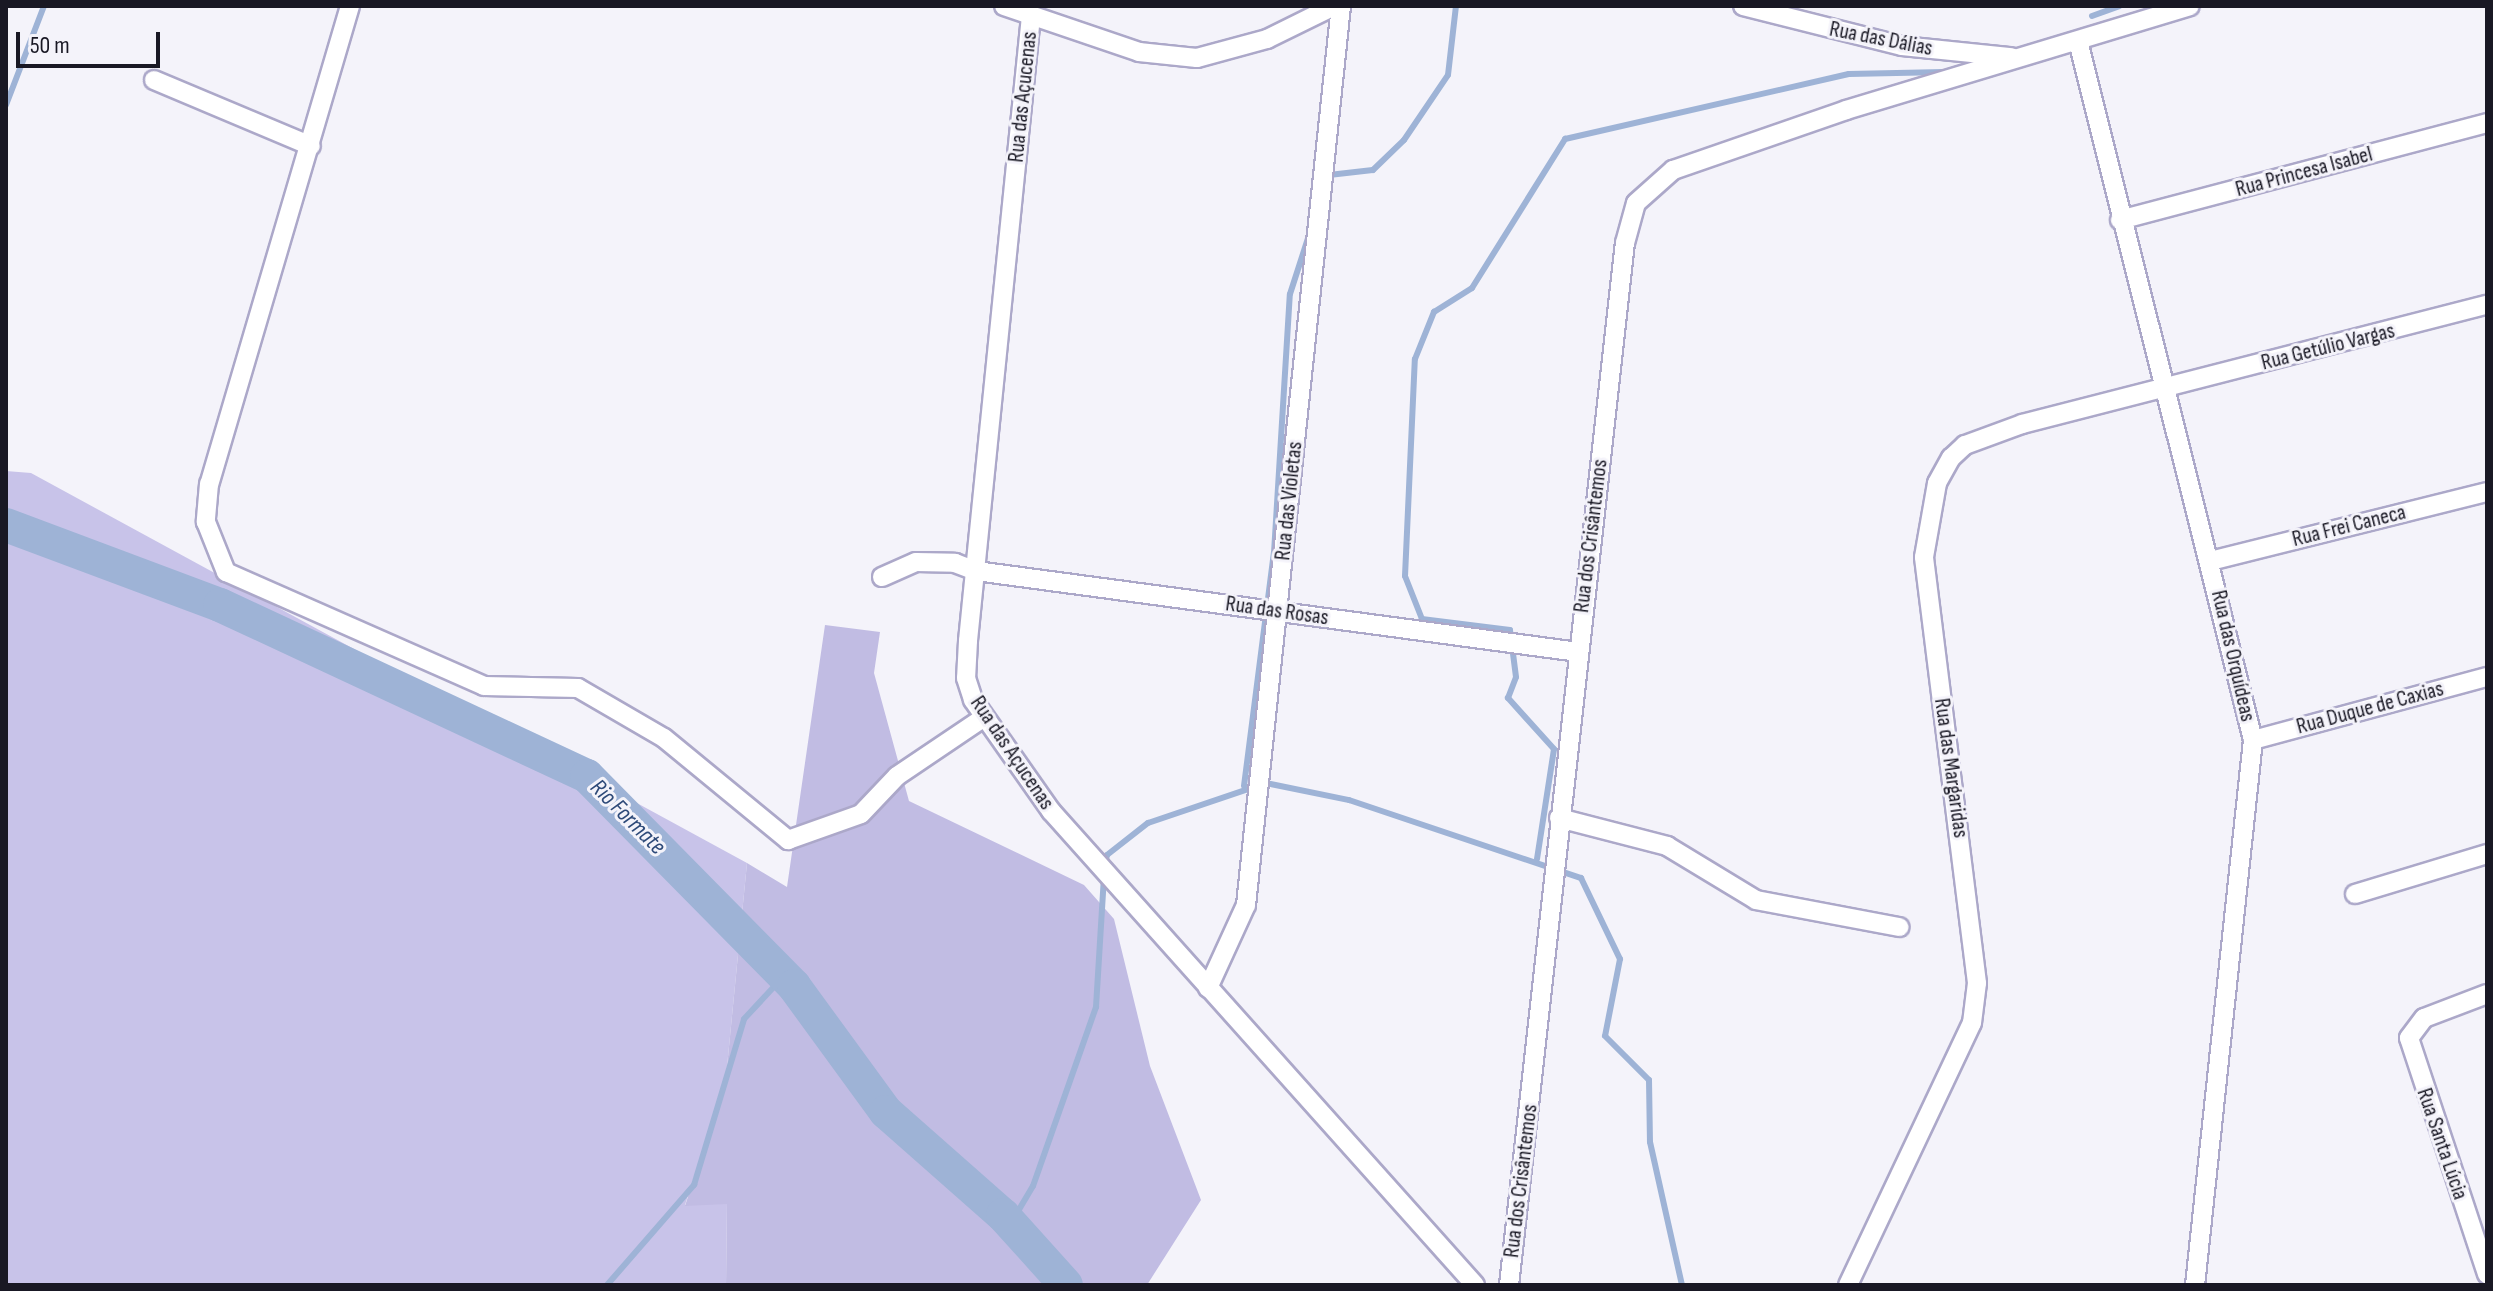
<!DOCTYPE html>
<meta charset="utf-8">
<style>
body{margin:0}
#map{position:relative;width:2493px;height:1291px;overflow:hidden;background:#f4f3fa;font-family:"Sofia Sans Condensed",sans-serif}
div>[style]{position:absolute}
.green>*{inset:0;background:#c8c3e9}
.forest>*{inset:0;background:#c1bce3}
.stream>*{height:6px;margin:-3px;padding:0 3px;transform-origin:3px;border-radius:3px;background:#9eb3d6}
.river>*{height:34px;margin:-17px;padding:0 17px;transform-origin:17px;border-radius:17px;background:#9eb3d6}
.roads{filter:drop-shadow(2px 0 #aca8c9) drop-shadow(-2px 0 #aca8c9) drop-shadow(0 2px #aca8c9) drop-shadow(0 -2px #aca8c9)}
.minor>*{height:18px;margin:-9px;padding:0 9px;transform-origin:9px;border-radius:9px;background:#fff}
span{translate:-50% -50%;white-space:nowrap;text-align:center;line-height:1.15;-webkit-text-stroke:6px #f4f3fa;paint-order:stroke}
.street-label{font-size:22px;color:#191824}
.water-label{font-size:24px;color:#2e4a79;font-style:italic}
.frame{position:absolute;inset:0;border:8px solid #191824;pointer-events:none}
.scale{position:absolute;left:16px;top:32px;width:144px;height:36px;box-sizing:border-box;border:4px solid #191824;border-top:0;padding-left:10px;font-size:24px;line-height:28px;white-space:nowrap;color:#191824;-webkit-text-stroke:6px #f4f3fa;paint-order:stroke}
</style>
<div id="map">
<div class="green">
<div style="clip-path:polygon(6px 471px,31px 473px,747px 863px,726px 1077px,685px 1205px,727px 1203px,726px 1285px,6px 1285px)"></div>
</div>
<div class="forest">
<div style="clip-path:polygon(825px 625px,880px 632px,874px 673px,909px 801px,1084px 885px,1114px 919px,1150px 1066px,1201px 1200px,1147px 1285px,726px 1285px,727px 1204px,685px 1206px,726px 1077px,747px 863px,787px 887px)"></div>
</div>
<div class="stream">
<div style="left:2092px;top:16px;width:29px;rotate:-20deg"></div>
<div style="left:6px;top:105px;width:106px;rotate:-69deg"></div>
<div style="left:1329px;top:175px;width:44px;rotate:-6.5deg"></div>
<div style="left:1373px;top:170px;width:43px;rotate:-44.1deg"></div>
<div style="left:1404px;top:140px;width:78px;rotate:-55.9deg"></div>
<div style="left:1448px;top:75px;width:69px;rotate:-83.4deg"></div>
<div style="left:1244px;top:786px;width:235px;rotate:-82.7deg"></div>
<div style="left:1274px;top:553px;width:259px;rotate:-86.5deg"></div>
<div style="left:1290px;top:294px;width:62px;rotate:-72.1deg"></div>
<div style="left:1537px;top:859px;width:111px;rotate:-81.2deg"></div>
<div style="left:1554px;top:749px;width:69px;rotate:-132deg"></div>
<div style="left:1508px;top:698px;width:22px;rotate:-69deg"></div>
<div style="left:1516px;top:677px;width:47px;rotate:-97.3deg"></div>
<div style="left:1510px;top:630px;width:89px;rotate:-172.9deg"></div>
<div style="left:1422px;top:619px;width:46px;rotate:-111.6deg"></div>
<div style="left:1405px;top:576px;width:217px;rotate:-87.4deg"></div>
<div style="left:1415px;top:359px;width:51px;rotate:-68deg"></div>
<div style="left:1434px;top:312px;width:45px;rotate:-32.3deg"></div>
<div style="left:1472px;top:288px;width:176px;rotate:-58deg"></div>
<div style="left:1565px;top:139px;width:291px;rotate:-12.9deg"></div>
<div style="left:1849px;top:74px;width:95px;rotate:-1.2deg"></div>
<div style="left:1105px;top:865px;width:10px;rotate:-79deg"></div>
<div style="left:1107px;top:855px;width:52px;rotate:-38deg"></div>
<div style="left:1148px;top:823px;width:125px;rotate:-18.7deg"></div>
<div style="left:1266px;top:783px;width:85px;rotate:11.6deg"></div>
<div style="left:1349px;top:800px;width:245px;rotate:18.6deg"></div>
<div style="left:1581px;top:878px;width:90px;rotate:64.3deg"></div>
<div style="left:1620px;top:959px;width:78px;rotate:101deg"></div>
<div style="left:1605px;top:1036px;width:62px;rotate:45deg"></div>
<div style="left:1649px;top:1080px;width:62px;rotate:89.1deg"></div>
<div style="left:1650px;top:1142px;width:147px;rotate:77.4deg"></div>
<div style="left:1011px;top:1223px;width:43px;rotate:-59.3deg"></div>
<div style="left:1033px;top:1186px;width:190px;rotate:-70.6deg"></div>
<div style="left:1096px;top:1007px;width:131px;rotate:-86.5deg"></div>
<div style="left:607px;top:1285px;width:133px;rotate:-49deg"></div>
<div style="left:694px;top:1185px;width:173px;rotate:-73.2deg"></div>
<div style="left:744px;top:1019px;width:59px;rotate:-47.1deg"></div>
</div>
<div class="river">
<div style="left:6px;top:525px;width:228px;rotate:20.5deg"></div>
<div style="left:220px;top:605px;width:405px;rotate:25deg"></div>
<div style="left:587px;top:776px;width:295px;rotate:45.4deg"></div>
<div style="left:794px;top:986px;width:156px;rotate:53.9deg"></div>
<div style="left:886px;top:1112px;width:156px;rotate:41.4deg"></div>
<div style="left:1003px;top:1215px;width:94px;rotate:48deg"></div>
</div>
<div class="roads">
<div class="minor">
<div style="left:350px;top:6px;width:498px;rotate:106.4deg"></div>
<div style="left:209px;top:484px;width:38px;rotate:95deg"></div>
<div style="left:206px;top:522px;width:54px;rotate:68.2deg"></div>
<div style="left:226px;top:572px;width:282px;rotate:23.8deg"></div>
<div style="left:484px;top:686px;width:94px;rotate:1.2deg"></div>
<div style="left:578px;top:688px;width:99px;rotate:30.2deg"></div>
<div style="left:664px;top:738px;width:161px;rotate:39.4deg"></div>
<div style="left:788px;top:840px;width:77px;rotate:-19.6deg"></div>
<div style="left:861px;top:814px;width:52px;rotate:-46.5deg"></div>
<div style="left:897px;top:776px;width:104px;rotate:-34deg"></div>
<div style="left:1004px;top:6px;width:143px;rotate:18.8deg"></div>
<div style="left:1139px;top:52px;width:58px;rotate:5.9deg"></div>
<div style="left:1197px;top:58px;width:73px;rotate:-15.2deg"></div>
<div style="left:1267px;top:39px;width:75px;rotate:-26.2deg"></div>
<div style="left:1743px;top:6px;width:164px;rotate:14.1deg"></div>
<div style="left:1902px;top:46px;width:110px;rotate:5.8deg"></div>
<div style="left:1031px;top:16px;width:628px;rotate:95.76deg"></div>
<div style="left:968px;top:641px;width:37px;rotate:93deg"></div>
<div style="left:966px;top:678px;width:23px;rotate:72deg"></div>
<div style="left:973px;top:700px;width:136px;rotate:54.9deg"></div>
<div style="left:1051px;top:811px;width:636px;rotate:48.19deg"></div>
<div style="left:2078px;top:41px;width:721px;rotate:75.94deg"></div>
<div style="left:2253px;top:740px;width:548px;rotate:96.07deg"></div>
<div style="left:154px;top:80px;width:170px;rotate:22.8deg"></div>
<div style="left:2120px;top:220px;width:380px;rotate:-14.8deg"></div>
<div style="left:2210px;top:561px;width:285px;rotate:-14deg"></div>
<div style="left:882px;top:577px;width:37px;rotate:-24deg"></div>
<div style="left:916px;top:562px;width:39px;rotate:1deg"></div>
<div style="left:955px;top:563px;width:22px;rotate:21deg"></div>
<div style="left:976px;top:571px;width:607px;rotate:7.66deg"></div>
<div style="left:2253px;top:740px;width:242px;rotate:-15.1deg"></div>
<div style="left:1559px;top:818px;width:112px;rotate:14.5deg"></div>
<div style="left:1667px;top:846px;width:104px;rotate:31.2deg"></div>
<div style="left:1756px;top:900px;width:146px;rotate:10.7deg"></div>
<div style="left:2355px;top:894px;width:138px;rotate:-16.9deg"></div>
<div style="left:1208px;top:988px;width:91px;rotate:-65.4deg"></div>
<div style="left:1246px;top:905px;width:904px;rotate:-83.97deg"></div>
<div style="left:2487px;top:994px;width:67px;rotate:159.1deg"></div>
<div style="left:2424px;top:1018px;width:25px;rotate:127deg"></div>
<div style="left:2409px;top:1038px;width:249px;rotate:71.7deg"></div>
<div style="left:1509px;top:1285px;width:1048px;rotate:-83.65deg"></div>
<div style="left:1625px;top:243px;width:41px;rotate:-74.6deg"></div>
<div style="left:1636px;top:203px;width:50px;rotate:-41.7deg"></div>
<div style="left:1673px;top:170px;width:183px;rotate:-19.1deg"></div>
<div style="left:1846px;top:110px;width:359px;rotate:-16.8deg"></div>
<div style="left:1848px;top:1285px;width:290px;rotate:-64.7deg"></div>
<div style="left:1972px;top:1023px;width:40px;rotate:-82.9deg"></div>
<div style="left:1977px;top:983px;width:429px;rotate:-97.1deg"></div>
<div style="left:1924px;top:557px;width:75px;rotate:-80deg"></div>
<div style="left:1937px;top:483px;width:29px;rotate:-61deg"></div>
<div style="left:1951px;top:458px;width:19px;rotate:-43deg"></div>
<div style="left:1965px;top:445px;width:61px;rotate:-20.2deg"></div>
<div style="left:2022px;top:424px;width:480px;rotate:-14.4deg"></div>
</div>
</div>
<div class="street-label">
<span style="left:1881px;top:39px;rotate:11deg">Rua das Dálias</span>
<span style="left:1023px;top:97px;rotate:-84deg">Rua das Açucenas</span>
<span style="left:2304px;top:172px;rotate:-15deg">Rua Princesa Isabel</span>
<span style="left:2328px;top:347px;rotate:-14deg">Rua Getúlio Vargas</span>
<span style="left:1289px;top:501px;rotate:-84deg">Rua das Violetas</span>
<span style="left:2349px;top:526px;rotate:-14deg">Rua Frei Caneca</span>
<span style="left:1591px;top:536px;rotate:-83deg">Rua dos Crisântemos</span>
<span style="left:1277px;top:611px;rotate:8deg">Rua das Rosas</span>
<span style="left:2233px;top:656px;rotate:77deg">Rua das Orquídeas</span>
<span style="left:2370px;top:708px;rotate:-15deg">Rua Duque de Caxias</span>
<span style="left:1012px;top:753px;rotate:56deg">Rua das Açucenas</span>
<span style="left:1951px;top:768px;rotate:82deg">Rua das Margaridas</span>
<span style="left:2442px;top:1144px;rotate:71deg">Rua Santa Lúcia</span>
<span style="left:1521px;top:1181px;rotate:-83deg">Rua dos Crisântemos</span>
</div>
<div class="water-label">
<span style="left:628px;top:817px;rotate:45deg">Rio Formate</span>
</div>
<div class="frame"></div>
<div class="scale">50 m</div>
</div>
